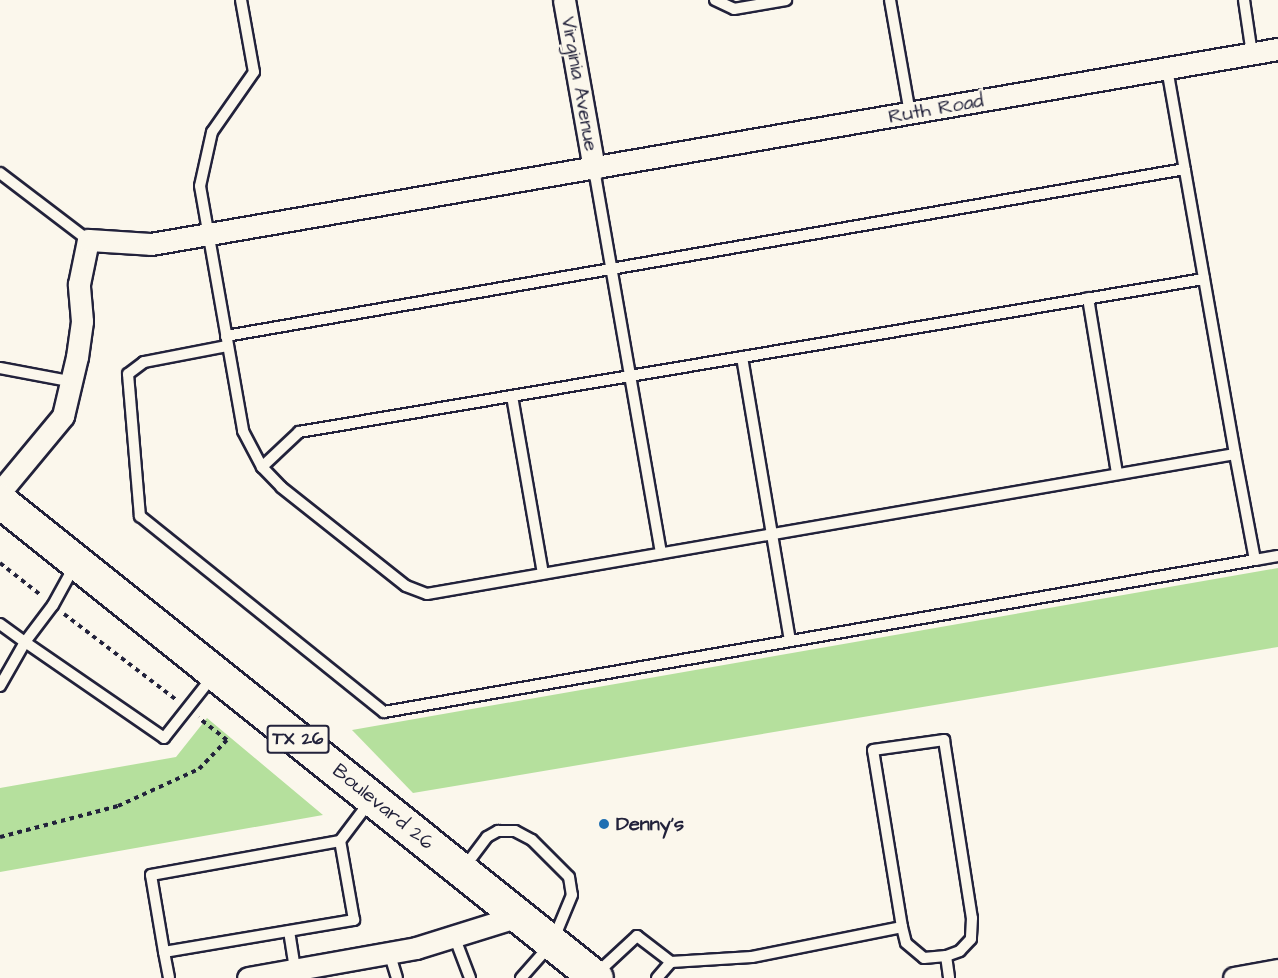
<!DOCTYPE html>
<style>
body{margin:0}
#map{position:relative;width:1278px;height:978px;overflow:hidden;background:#fbf7ec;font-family:"Architects Daughter",sans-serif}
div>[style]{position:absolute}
.green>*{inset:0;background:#b5e09d}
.path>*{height:4px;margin-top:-2px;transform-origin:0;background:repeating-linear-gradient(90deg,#22223b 0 4.5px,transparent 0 9px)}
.roads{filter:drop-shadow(2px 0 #22223b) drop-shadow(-2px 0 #22223b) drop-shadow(0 2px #22223b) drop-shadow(0 -2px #22223b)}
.service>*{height:10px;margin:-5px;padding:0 5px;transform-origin:5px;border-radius:5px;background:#fbf7ec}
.minor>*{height:21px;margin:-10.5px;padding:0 10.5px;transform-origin:10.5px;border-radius:10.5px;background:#fbf7ec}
.primary>*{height:33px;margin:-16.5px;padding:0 16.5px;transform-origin:16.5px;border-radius:16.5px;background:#fbf7ec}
.dots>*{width:16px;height:16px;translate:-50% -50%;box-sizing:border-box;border:3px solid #fbf7ec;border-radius:50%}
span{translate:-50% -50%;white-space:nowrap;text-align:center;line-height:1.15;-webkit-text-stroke:4.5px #fbf7ec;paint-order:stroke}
.shield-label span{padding:2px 4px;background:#fbf7ec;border:2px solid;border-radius:4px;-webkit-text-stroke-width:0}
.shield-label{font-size:18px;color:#22223b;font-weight:700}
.street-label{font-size:20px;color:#22223b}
.poi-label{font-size:20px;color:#22223b;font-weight:700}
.left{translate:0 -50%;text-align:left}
</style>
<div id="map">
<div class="green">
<div style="clip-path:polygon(1278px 568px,1278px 647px,413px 793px,352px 730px)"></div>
<div style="clip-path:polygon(207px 718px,323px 815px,0 872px,0 788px,176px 757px)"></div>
</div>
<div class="path">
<div style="left:0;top:563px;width:53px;rotate:38.2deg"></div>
<div style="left:64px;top:614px;width:140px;rotate:37.4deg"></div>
<div style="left:0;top:837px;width:122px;rotate:-14.7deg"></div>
<div style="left:118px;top:806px;width:89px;rotate:-24.6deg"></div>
<div style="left:199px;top:769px;width:40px;rotate:-46deg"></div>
<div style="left:227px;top:740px;width:36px;rotate:-142deg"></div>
</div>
<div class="roads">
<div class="service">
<div style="left:241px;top:0;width:73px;rotate:79.8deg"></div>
<div style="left:254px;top:72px;width:73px;rotate:125deg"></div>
<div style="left:212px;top:132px;width:55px;rotate:102.5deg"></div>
<div style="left:200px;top:186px;width:249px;rotate:80deg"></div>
<div style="left:243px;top:431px;width:41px;rotate:62.2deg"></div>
<div style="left:262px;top:467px;width:28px;rotate:46deg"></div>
<div style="left:281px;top:487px;width:159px;rotate:38.4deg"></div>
<div style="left:406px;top:586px;width:22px;rotate:21deg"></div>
<div style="left:427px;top:594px;width:820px;rotate:-9.83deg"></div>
<div style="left:1235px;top:454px;width:391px;rotate:-100deg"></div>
<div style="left:715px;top:0;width:21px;rotate:25deg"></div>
<div style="left:734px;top:9px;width:53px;rotate:-9.8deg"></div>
<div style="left:890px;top:0;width:116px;rotate:80deg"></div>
<div style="left:1244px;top:0;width:55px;rotate:81.6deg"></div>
<div style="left:594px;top:169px;width:390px;rotate:80.1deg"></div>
<div style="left:0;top:173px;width:111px;rotate:37.3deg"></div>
<div style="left:1088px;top:298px;width:178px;rotate:80.6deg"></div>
<div style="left:226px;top:336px;width:973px;rotate:-9.88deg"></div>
<div style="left:227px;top:346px;width:85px;rotate:169.1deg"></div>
<div style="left:144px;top:362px;width:20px;rotate:143deg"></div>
<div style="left:128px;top:374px;width:143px;rotate:85.2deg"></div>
<div style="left:140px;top:516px;width:313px;rotate:38.8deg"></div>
<div style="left:384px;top:712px;width:884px;rotate:-9.9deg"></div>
<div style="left:1255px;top:560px;width:108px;rotate:-100.7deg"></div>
<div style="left:742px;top:357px;width:288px;rotate:80.4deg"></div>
<div style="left:0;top:368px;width:70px;rotate:10.7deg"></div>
<div style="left:512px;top:396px;width:180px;rotate:80.1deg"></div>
<div style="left:262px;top:467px;width:51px;rotate:-43.4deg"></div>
<div style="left:299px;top:432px;width:918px;rotate:-9.6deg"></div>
<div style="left:1255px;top:560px;width:23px;rotate:-10deg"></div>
<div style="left:0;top:624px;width:31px;rotate:36deg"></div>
<div style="left:25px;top:642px;width:46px;rotate:-52.9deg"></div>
<div style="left:53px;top:605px;width:46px;rotate:-61.2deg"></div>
<div style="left:0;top:686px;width:51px;rotate:-60.4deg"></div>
<div style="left:25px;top:642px;width:169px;rotate:34.6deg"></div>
<div style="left:164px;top:738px;width:79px;rotate:-51.7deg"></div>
<div style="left:340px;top:841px;width:51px;rotate:-52.9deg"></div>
<div style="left:463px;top:869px;width:40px;rotate:-53deg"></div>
<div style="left:487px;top:837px;width:13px;rotate:-29deg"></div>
<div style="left:498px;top:831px;width:17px"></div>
<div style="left:515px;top:831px;width:19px;rotate:28deg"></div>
<div style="left:532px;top:840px;width:52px;rotate:45deg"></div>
<div style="left:569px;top:877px;width:18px;rotate:81deg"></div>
<div style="left:572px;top:895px;width:52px;rotate:112.6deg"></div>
<div style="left:552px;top:943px;width:47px;rotate:131.5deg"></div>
<div style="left:902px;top:927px;width:179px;rotate:-99.3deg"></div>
<div style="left:873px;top:750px;width:72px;rotate:-8deg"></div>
<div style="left:944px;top:740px;width:180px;rotate:81.1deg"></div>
<div style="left:972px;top:918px;width:21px;rotate:93deg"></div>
<div style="left:971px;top:939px;width:16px;rotate:133deg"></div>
<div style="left:960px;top:951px;width:15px;rotate:160deg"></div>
<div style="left:289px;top:931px;width:38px;rotate:81deg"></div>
<div style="left:454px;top:936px;width:45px;rotate:69.1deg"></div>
<div style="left:164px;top:952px;width:193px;rotate:-9.6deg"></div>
<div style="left:354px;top:920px;width:80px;rotate:-100deg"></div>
<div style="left:340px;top:841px;width:192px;rotate:169.8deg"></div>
<div style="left:151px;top:875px;width:78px;rotate:80.4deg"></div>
<div style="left:164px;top:952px;width:26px;rotate:79deg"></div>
<div style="left:389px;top:952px;width:27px;rotate:73deg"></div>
<div style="left:596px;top:974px;width:56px;rotate:-42.8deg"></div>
<div style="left:637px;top:936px;width:43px;rotate:37.4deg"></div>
<div style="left:657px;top:978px;width:21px;rotate:-49deg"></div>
<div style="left:671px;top:962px;width:81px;rotate:-3.5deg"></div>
<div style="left:752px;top:957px;width:153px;rotate:-11.3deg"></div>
<div style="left:902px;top:927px;width:16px;rotate:76deg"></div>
<div style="left:906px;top:943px;width:23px;rotate:40deg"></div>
<div style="left:924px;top:958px;width:22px;rotate:-5deg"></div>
<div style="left:946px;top:956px;width:22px;rotate:82deg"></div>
</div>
<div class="minor">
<div style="left:564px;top:0;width:172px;rotate:79.9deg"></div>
<div style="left:0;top:492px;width:99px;rotate:-50.3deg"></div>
<div style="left:63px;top:416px;width:61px;rotate:-76.7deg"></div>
<div style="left:77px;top:357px;width:36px;rotate:-82deg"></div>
<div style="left:82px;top:321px;width:37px;rotate:-95deg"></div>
<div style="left:79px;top:284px;width:45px;rotate:-78.4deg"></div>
<div style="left:88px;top:240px;width:63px;rotate:3.6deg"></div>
<div style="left:151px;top:244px;width:1144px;rotate:-9.82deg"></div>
<div style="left:248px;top:978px;width:171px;rotate:-10.1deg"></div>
<div style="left:416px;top:948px;width:108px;rotate:-17.3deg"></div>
<div style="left:1234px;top:978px;width:45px;rotate:-10.3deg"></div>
</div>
<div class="primary">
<div style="left:0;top:501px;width:763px;rotate:38.67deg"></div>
</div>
</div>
<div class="dots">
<div style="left:604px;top:824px;background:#1f6fb2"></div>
</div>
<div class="shield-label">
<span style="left:298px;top:739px">TX 26</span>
</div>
<div class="street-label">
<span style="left:579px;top:84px;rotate:80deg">Virginia Avenue</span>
<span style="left:936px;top:109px;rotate:-10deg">Ruth Road</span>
<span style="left:383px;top:807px;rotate:39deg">Boulevard 26</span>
</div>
<div class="poi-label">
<span class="left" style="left:616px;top:824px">Denny's</span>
</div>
</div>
